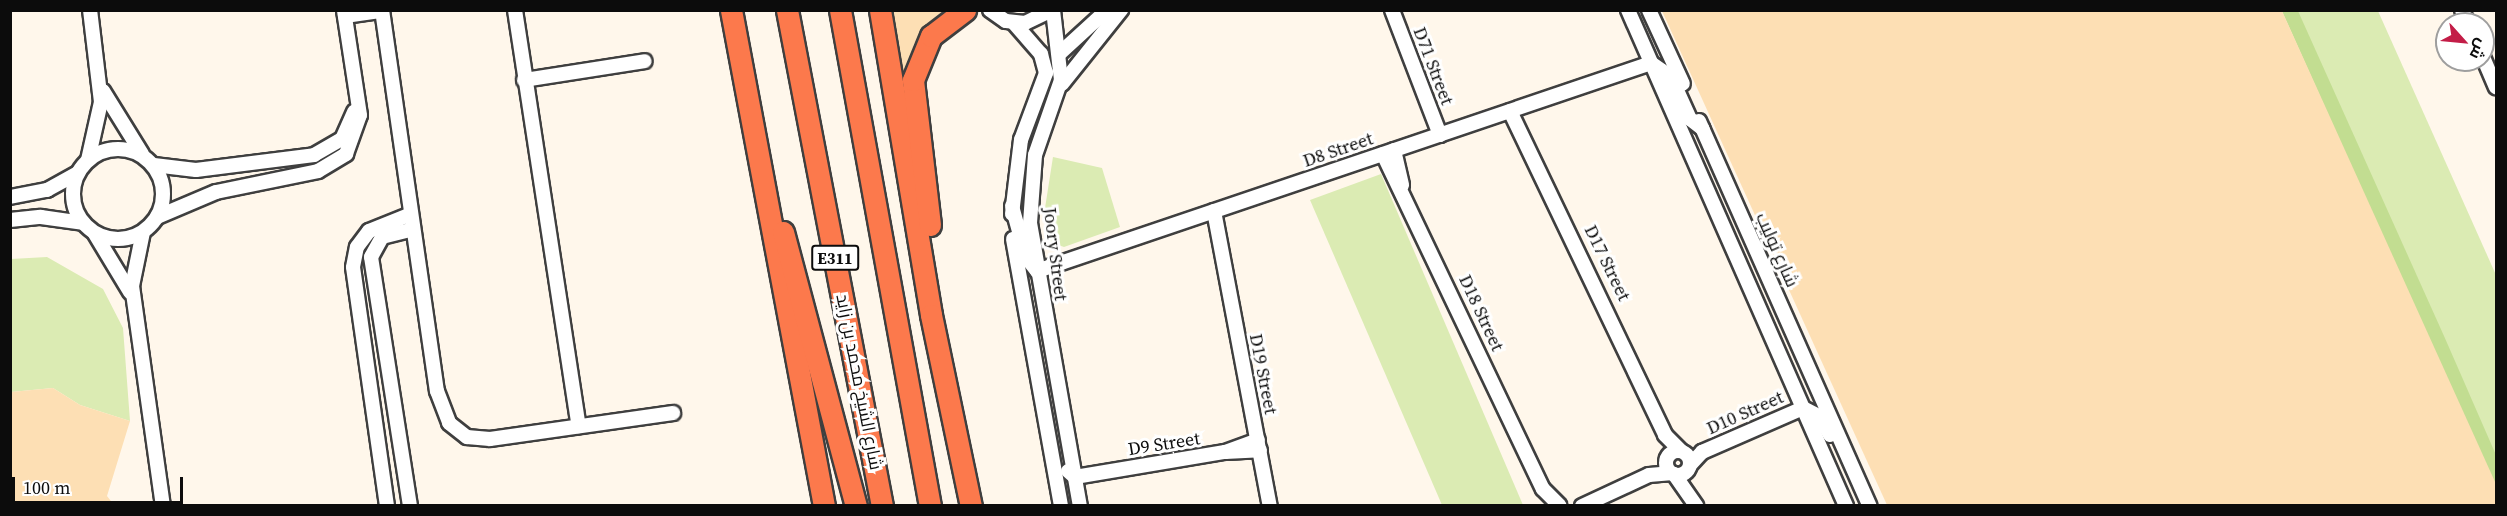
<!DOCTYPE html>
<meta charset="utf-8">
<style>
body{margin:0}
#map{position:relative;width:2507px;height:516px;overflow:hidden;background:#fff7eb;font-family:"Source Serif 4",Cairo,serif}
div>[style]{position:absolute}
.green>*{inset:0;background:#dbebb3}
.forest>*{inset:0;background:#c2dd91}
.sand>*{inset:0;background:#fddfb4}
.roads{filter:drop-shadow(2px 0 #3f3f3f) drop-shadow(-2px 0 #3f3f3f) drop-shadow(0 2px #3f3f3f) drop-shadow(0 -2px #3f3f3f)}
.minor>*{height:14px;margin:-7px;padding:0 7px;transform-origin:7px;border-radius:7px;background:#fff}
.minor>.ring{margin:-7px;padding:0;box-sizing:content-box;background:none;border:14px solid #fff;border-radius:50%}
.highway>*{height:21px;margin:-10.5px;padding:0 10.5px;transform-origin:10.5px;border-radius:10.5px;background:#fc794c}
span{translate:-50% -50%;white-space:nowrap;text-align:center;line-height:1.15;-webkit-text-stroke:6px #fff;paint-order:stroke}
.shield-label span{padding:2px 4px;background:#fff;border:2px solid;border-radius:4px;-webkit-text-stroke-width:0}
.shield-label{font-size:16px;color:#0c0c0c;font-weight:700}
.street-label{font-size:18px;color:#0c0c0c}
.frame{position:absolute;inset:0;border:12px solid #0c0c0c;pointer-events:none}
.north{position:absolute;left:2435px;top:12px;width:60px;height:60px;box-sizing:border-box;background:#fff;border:2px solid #9e9e9e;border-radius:50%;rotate:117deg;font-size:16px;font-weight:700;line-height:24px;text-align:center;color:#0c0c0c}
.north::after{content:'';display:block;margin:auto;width:21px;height:27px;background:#c31d47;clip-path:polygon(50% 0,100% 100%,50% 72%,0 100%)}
.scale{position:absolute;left:12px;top:477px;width:171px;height:27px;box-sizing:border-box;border:3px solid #0c0c0c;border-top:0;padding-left:8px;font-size:18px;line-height:21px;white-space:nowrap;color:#0c0c0c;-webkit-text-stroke:4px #fff;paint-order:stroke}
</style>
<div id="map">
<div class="green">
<div style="clip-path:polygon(2282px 11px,2378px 11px,2496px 275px,2496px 484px)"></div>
<div style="clip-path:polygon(1053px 157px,1102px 168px,1120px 227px,1064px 247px,1050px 242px,1045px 208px)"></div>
<div style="clip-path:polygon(1381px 174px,1523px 505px,1442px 505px,1310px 200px)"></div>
<div style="clip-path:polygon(47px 257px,103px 289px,123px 328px,130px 421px,80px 405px,53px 388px,11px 392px,11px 259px)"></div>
</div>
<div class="forest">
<div style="clip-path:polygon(2282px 11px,2298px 11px,2444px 336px,2496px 455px,2496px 492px)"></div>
</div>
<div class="sand">
<div style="clip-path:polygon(885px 11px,944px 11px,914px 44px,902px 85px)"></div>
<div style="clip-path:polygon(1662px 11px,2282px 11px,2496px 484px,2496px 505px,1887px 505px)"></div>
<div style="clip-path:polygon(53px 388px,80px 405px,130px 421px,107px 496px,114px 505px,11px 505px,11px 392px)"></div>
</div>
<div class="roads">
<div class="minor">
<div style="left:382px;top:10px;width:385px;rotate:81.8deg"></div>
<div style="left:437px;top:391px;width:34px;rotate:69deg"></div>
<div style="left:449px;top:423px;width:23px;rotate:38deg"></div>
<div style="left:467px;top:437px;width:23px;rotate:5deg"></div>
<div style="left:490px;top:439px;width:185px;rotate:-8.1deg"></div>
<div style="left:515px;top:10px;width:421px;rotate:81.3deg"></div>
<div style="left:990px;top:10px;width:19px;rotate:35deg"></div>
<div style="left:1006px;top:21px;width:19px;rotate:6deg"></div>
<div style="left:1025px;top:23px;width:30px;rotate:-26deg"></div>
<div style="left:1053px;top:10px;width:70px;rotate:83.5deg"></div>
<div style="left:1061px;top:80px;width:79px;rotate:109.1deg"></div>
<div style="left:1035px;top:155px;width:68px;rotate:94.2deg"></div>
<div style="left:1030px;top:223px;width:287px;rotate:80deg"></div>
<div style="left:1392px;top:10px;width:134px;rotate:69deg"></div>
<div style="left:1628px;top:10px;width:542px;rotate:66.27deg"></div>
<div style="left:1649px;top:10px;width:81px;rotate:65.3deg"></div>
<div style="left:2462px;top:10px;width:15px;rotate:67deg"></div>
<div style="left:345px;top:16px;width:37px;rotate:-8deg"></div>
<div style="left:1059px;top:54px;width:65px;rotate:-42.5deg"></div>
<div style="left:2483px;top:57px;width:33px;rotate:67deg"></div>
<div style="left:524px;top:80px;width:122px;rotate:-8.9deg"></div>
<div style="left:1062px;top:84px;width:95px;rotate:-51.4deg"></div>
<div style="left:103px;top:91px;width:74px;rotate:58.2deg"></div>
<div style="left:1510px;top:111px;width:359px;rotate:64.4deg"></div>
<div style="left:1665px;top:435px;width:23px;rotate:45deg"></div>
<div style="left:1699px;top:121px;width:421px;rotate:66.1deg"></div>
<div class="ring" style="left:73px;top:149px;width:76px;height:76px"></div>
<div style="left:1394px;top:150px;width:36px;rotate:77deg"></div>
<div style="left:1383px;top:154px;width:371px;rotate:64.5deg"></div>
<div style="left:1543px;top:489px;width:23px;rotate:45deg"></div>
<div style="left:88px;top:160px;width:59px;rotate:-77.4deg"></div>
<div style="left:101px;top:102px;width:93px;rotate:-96.8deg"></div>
<div style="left:154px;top:165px;width:42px;rotate:6.8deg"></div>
<div style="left:196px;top:170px;width:119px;rotate:-7.2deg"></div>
<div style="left:314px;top:155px;width:32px;rotate:-30deg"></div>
<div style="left:342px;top:139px;width:30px;rotate:-66deg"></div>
<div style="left:10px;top:197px;width:38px;rotate:-11deg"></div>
<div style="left:47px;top:190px;width:35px;rotate:-29deg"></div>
<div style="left:1012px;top:206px;width:53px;rotate:74.6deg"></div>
<div style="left:1026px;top:257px;width:18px;rotate:52deg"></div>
<div style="left:1037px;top:271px;width:648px;rotate:-18.71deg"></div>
<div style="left:1651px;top:63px;width:24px;rotate:35deg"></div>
<div style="left:1671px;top:77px;width:46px;rotate:65.7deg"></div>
<div style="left:1690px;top:119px;width:16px;rotate:38deg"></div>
<div style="left:1214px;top:211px;width:300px;rotate:79.3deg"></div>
<div style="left:1012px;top:214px;width:75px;rotate:-83.1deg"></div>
<div style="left:1021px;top:140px;width:72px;rotate:-69.5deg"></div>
<div style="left:1046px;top:73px;width:20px;rotate:-105deg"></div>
<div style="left:1041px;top:54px;width:41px;rotate:-131.1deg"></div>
<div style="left:157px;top:217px;width:64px;rotate:-23deg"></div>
<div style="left:216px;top:192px;width:104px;rotate:-11.6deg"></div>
<div style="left:318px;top:171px;width:33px;rotate:-31deg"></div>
<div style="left:346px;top:154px;width:41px;rotate:-70.3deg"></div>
<div style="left:360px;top:115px;width:106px;rotate:-98.7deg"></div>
<div style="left:10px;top:220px;width:31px;rotate:-6deg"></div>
<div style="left:41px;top:217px;width:42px;rotate:8.1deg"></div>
<div style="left:143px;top:232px;width:55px;rotate:101.5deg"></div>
<div style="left:132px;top:286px;width:222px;rotate:82deg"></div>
<div style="left:95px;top:234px;width:68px;rotate:58.9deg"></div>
<div style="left:1013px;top:239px;width:271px;rotate:79.8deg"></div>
<div class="ring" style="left:1666px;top:451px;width:10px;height:10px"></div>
<div style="left:1225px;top:452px;width:35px;rotate:-3deg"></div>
<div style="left:1690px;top:465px;width:18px;rotate:-47deg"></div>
<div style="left:1702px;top:452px;width:110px;rotate:-23.5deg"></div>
<div style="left:1803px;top:408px;width:18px;rotate:27deg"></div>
<div style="left:1819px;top:416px;width:22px;rotate:60deg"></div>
<div style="left:1068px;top:471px;width:9px;rotate:41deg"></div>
<div style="left:1075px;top:477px;width:152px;rotate:-9.5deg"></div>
<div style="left:1225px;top:452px;width:35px;rotate:-20deg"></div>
<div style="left:1674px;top:474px;width:39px;rotate:55deg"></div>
<div style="left:387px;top:506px;width:241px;rotate:-98.1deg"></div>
<div style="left:353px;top:267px;width:20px;rotate:-79deg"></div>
<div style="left:357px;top:247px;width:20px;rotate:-53deg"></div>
<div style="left:369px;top:231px;width:45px;rotate:-22deg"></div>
<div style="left:410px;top:506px;width:252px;rotate:-98.9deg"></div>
<div style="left:371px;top:257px;width:23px;rotate:-61deg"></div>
<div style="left:382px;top:237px;width:32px;rotate:-14deg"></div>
<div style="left:1582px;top:506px;width:74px;rotate:-24.8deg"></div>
<div style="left:1649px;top:475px;width:21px;rotate:-5deg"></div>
</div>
<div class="highway">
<div style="left:731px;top:10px;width:505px;rotate:79.38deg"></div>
<div style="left:787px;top:10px;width:505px;rotate:79.16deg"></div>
<div style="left:840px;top:10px;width:504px;rotate:79.72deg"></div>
<div style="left:880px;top:10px;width:309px;rotate:80.5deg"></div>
<div style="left:931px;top:315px;width:195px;rotate:78.2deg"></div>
<div style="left:930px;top:225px;width:146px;rotate:-96.7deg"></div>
<div style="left:913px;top:80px;width:48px;rotate:-67.8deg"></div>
<div style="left:931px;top:36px;width:43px;rotate:-37.4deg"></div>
<div style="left:783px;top:232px;width:284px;rotate:75.1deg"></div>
</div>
</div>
<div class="shield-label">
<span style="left:835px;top:258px">E311</span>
</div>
<div class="street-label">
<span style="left:1433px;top:66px;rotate:69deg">D71 Street</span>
<span style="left:1338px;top:150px;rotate:-19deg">D8 Street</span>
<span style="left:1777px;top:250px;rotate:66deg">شارع توليب</span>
<span style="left:1055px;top:254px;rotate:83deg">Joory Street</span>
<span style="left:1607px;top:263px;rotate:64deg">D17 Street</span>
<span style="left:1481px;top:313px;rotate:65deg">D18 Street</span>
<span style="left:1263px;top:374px;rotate:79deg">D19 Street</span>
<span style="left:859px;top:382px;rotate:79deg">شارع الشيخ محمد بن زايد</span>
<span style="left:1745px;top:413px;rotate:-24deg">D10 Street</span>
<span style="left:1164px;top:444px;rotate:-9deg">D9 Street</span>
</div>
<div class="frame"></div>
<div class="north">ش</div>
<div class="scale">100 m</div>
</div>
